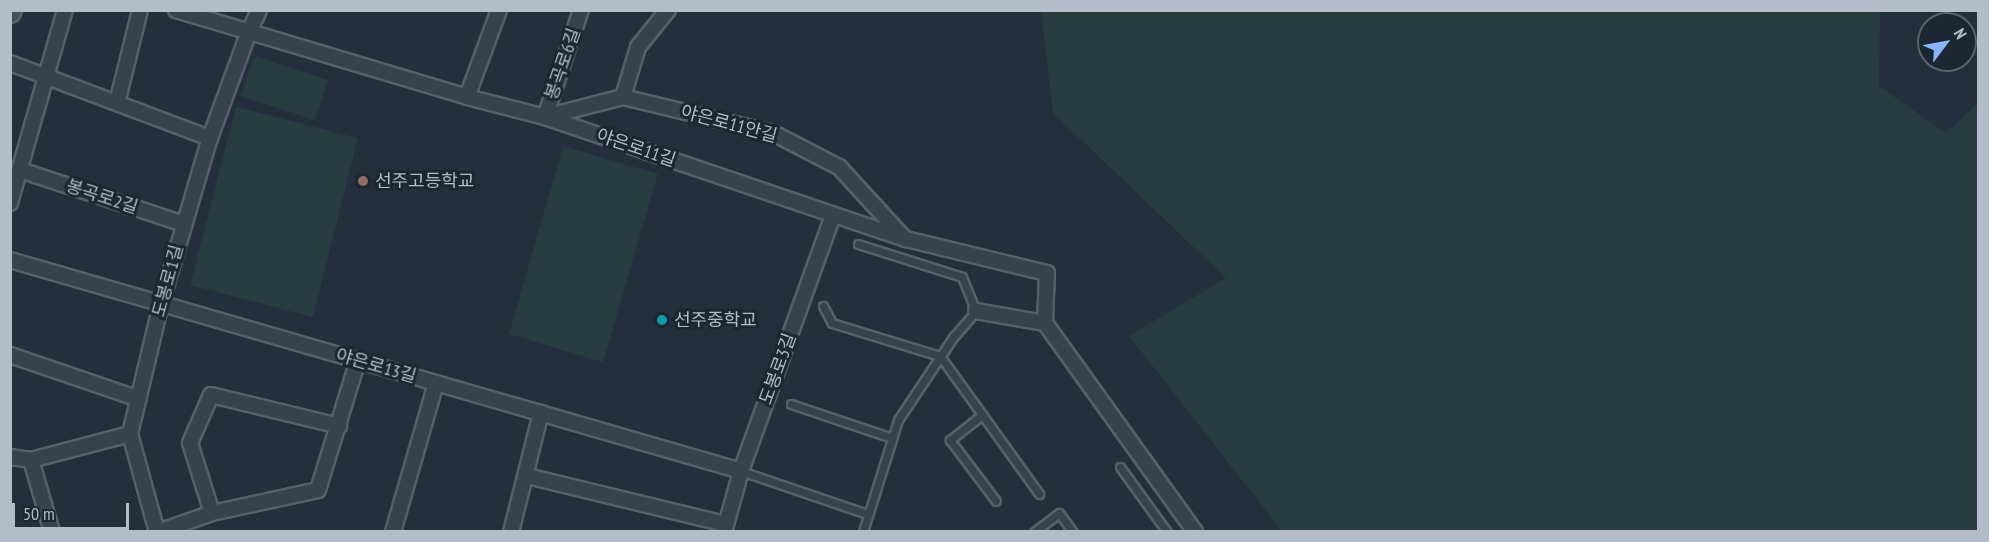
<!DOCTYPE html>
<meta charset="utf-8">
<style>
body{margin:0}
#map{position:relative;width:1989px;height:542px;overflow:hidden;background:#242f3e;font-family:"PT Sans Narrow","Noto Sans KR",sans-serif}
div>[style]{position:absolute}
.green>*{inset:0;background:#263c3f}
.roads{filter:drop-shadow(2px 0 #565f6c) drop-shadow(-2px 0 #565f6c) drop-shadow(0 2px #565f6c) drop-shadow(0 -2px #565f6c)}
.lane>*{height:7px;margin:-3.5px;padding:0 3.5px;transform-origin:3.5px;border-radius:3.5px;background:#38414e}
.street>*{height:14px;margin:-7px;padding:0 7px;transform-origin:7px;border-radius:7px;background:#38414e}
.secondary>*{height:20px;margin:-10px;padding:0 10px;transform-origin:10px;border-radius:10px;background:#465061}
.dots>*{width:16px;height:16px;translate:-50% -50%;box-sizing:border-box;border:3px solid #1d2633;border-radius:50%}
span{translate:-50% -50%;white-space:nowrap;text-align:center;line-height:1.15;-webkit-text-stroke:6px #1d2633;paint-order:stroke}
.street-label{font-size:18px;color:#b4bcc9}
.poi-label{font-size:18px;color:#b4bcc9}
.left{translate:0 -50%;text-align:left}
.frame{position:absolute;inset:0;border:12px solid #b4bcc9;pointer-events:none}
.north{position:absolute;left:1917px;top:12px;width:60px;height:60px;box-sizing:border-box;background:#1d2633;border:2px solid #59626f;border-radius:50%;rotate:58deg;font-size:16px;font-weight:700;line-height:24px;text-align:center;color:#b4bcc9}
.north::after{content:'';display:block;margin:auto;width:21px;height:27px;background:#8ab4f8;clip-path:polygon(50% 0,100% 100%,50% 72%,0 100%)}
.scale{position:absolute;left:12px;top:503px;width:117px;height:27px;box-sizing:border-box;border:3px solid #b4bcc9;border-top:0;padding-left:8px;font-size:18px;line-height:21px;white-space:nowrap;color:#b4bcc9;-webkit-text-stroke:4px #1d2633;paint-order:stroke}
</style>
<div id="map">
<div class="green">
<div style="clip-path:polygon(1041px 11px,1880px 11px,1879px 86px,1946px 133px,1978px 103px,1978px 531px,1282px 531px,1129px 336px,1226px 278px,1053px 113px)"></div>
<div style="clip-path:polygon(254px 56px,328px 80px,315px 120px,241px 96px)"></div>
<div style="clip-path:polygon(236px 107px,358px 138px,313px 317px,190px 285px)"></div>
<div style="clip-path:polygon(563px 146px,658px 174px,603px 362px,509px 334px)"></div>
</div>
<div class="roads">
<div class="lane">
<div style="left:858px;top:244px;width:109px;rotate:17.6deg"></div>
<div style="left:962px;top:277px;width:37px;rotate:68deg"></div>
<div style="left:976px;top:311px;width:33px;rotate:131deg"></div>
<div style="left:954px;top:336px;width:101px;rotate:123.7deg"></div>
<div style="left:898px;top:420px;width:117px;rotate:107.4deg"></div>
<div style="left:823px;top:306px;width:19px;rotate:62deg"></div>
<div style="left:832px;top:323px;width:113px;rotate:17deg"></div>
<div style="left:940px;top:356px;width:170px;rotate:54.3deg"></div>
<div style="left:791px;top:404px;width:107px;rotate:18.6deg"></div>
<div style="left:982px;top:415px;width:41px;rotate:142deg"></div>
<div style="left:950px;top:440px;width:76px;rotate:53deg"></div>
<div style="left:1120px;top:467px;width:80px;rotate:54.1deg"></div>
<div style="left:741px;top:471px;width:133px;rotate:18.8deg"></div>
<div style="left:1034px;top:532px;width:31px;rotate:-37deg"></div>
<div style="left:1059px;top:513px;width:24px;rotate:54deg"></div>
</div>
<div class="street">
<div style="left:176px;top:10px;width:304px;rotate:16.6deg"></div>
<div style="left:467px;top:97px;width:81px;rotate:14.4deg"></div>
<div style="left:545px;top:117px;width:381px;rotate:18.7deg"></div>
<div style="left:906px;top:239px;width:145px;rotate:13.6deg"></div>
<div style="left:1047px;top:273px;width:50px;rotate:92.3deg"></div>
<div style="left:10px;top:63px;width:214px;rotate:20.6deg"></div>
<div style="left:467px;top:97px;width:93px;rotate:-69.8deg"></div>
<div style="left:623px;top:97px;width:52px;rotate:-73.3deg"></div>
<div style="left:638px;top:47px;width:48px;rotate:-51deg"></div>
<div style="left:117px;top:103px;width:96px;rotate:-76.1deg"></div>
<div style="left:545px;top:117px;width:81px;rotate:-14.4deg"></div>
<div style="left:623px;top:97px;width:154px;rotate:13.5deg"></div>
<div style="left:773px;top:133px;width:74px;rotate:27.3deg"></div>
<div style="left:839px;top:167px;width:96px;rotate:47.5deg"></div>
<div style="left:545px;top:117px;width:113px;rotate:-71.4deg"></div>
<div style="left:20px;top:170px;width:173px;rotate:18.2deg"></div>
<div style="left:10px;top:203px;width:201px;rotate:-74.1deg"></div>
<div style="left:10px;top:260px;width:761px;rotate:16.1deg"></div>
<div style="left:976px;top:311px;width:70px;rotate:9.9deg"></div>
<div style="left:1045px;top:323px;width:257px;rotate:54.3deg"></div>
<div style="left:10px;top:355px;width:136px;rotate:18.8deg"></div>
<div style="left:10px;top:457px;width:21px;rotate:8deg"></div>
<div style="left:31px;top:460px;width:102px;rotate:-14.7deg"></div>
<div style="left:31px;top:460px;width:75px;rotate:73.7deg"></div>
<div style="left:527px;top:476px;width:205px;rotate:13.6deg"></div>
<div style="left:212px;top:513px;width:73px;rotate:-107.4deg"></div>
<div style="left:190px;top:443px;width:52px;rotate:-66.4deg"></div>
<div style="left:211px;top:395px;width:132px;rotate:13.6deg"></div>
<div style="left:157px;top:532px;width:102px;rotate:-105.4deg"></div>
<div style="left:130px;top:434px;width:134px;rotate:-76.6deg"></div>
<div style="left:161px;top:304px;width:173px;rotate:-73.6deg"></div>
<div style="left:210px;top:138px;width:111px;rotate:-69.9deg"></div>
<div style="left:248px;top:34px;width:26px;rotate:-65deg"></div>
<div style="left:158px;top:532px;width:57px;rotate:-19.4deg"></div>
<div style="left:212px;top:513px;width:108px;rotate:-12.2deg"></div>
<div style="left:318px;top:490px;width:136px;rotate:-72.9deg"></div>
<div style="left:393px;top:532px;width:155px;rotate:-73.9deg"></div>
<div style="left:511px;top:532px;width:123px;rotate:-75.9deg"></div>
<div style="left:724px;top:532px;width:63px;rotate:-74.4deg"></div>
<div style="left:741px;top:471px;width:272px;rotate:-70.2deg"></div>
</div>
<div class="secondary">
<div style="left:10px;top:12px;width:2px;rotate:-63deg"></div>
</div>
</div>
<div class="dots">
<div style="left:363px;top:181px;background:#8d6e63"></div>
<div style="left:662px;top:320px;background:#0f9aa8"></div>
</div>
<div class="street-label">
<span style="left:563px;top:64px;rotate:-71deg">봉곡로6길</span>
<span style="left:729px;top:124px;rotate:15deg">야은로11안길</span>
<span style="left:636px;top:148px;rotate:19deg">야은로11길</span>
<span style="left:102px;top:197px;rotate:18deg">봉곡로2길</span>
<span style="left:168px;top:281px;rotate:-75deg">도봉로1길</span>
<span style="left:376px;top:366px;rotate:16deg">야은로13길</span>
<span style="left:778px;top:369px;rotate:-70deg">도봉로3길</span>
</div>
<div class="poi-label">
<span class="left" style="left:375px;top:181px">선주고등학교</span>
<span class="left" style="left:674px;top:320px">선주중학교</span>
</div>
<div class="frame"></div>
<div class="north">N</div>
<div class="scale">50 m</div>
</div>
